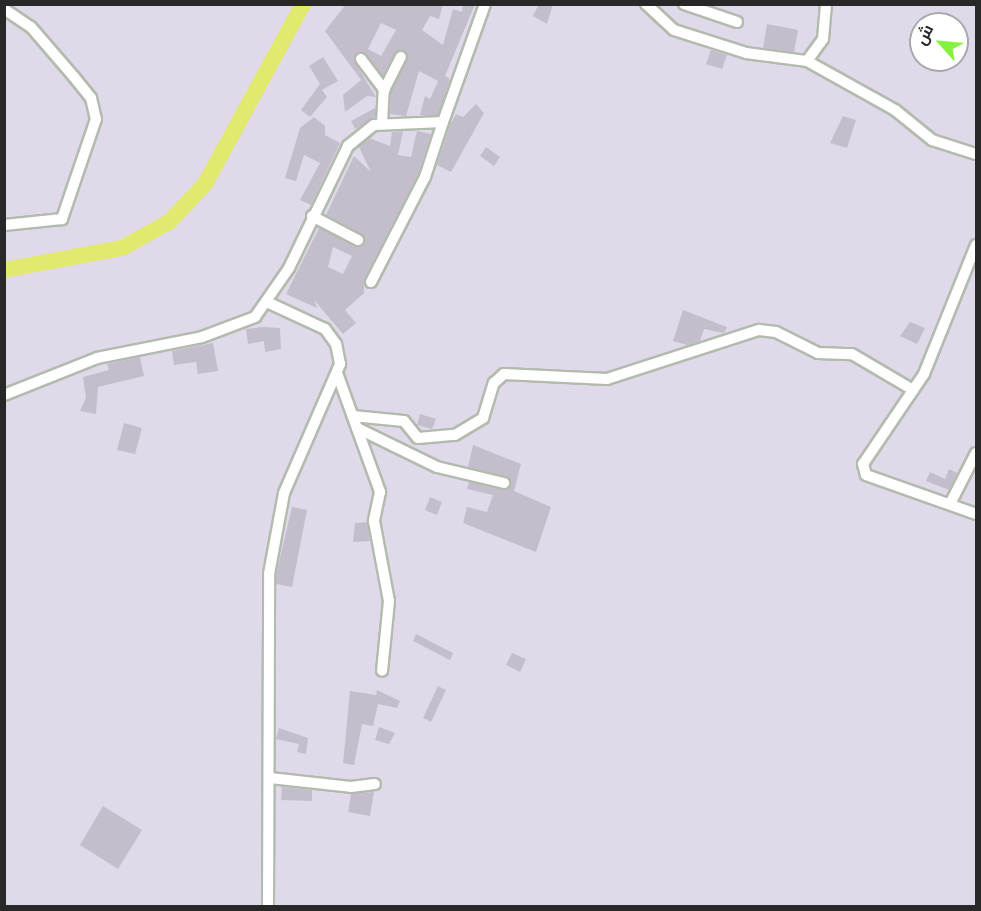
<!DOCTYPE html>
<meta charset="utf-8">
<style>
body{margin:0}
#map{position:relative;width:981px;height:911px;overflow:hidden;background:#dfd9ea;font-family:"Public Sans",Cairo,sans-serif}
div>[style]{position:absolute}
.river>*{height:16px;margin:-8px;padding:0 8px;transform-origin:8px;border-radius:8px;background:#e2e96f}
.building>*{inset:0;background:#c4becc}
.roads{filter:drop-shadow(2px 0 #b3bbae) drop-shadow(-2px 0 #b3bbae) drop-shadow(0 2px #b3bbae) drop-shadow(0 -2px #b3bbae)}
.minor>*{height:10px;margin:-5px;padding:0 5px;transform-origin:5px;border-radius:5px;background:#fff}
span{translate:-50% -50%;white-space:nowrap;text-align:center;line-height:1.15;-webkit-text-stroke:4.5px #fff;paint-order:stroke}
.frame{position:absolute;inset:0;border:6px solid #282828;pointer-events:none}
.north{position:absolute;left:909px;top:12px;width:60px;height:60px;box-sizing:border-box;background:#fff;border:2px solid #a9a9a9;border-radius:50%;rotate:297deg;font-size:16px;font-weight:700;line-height:24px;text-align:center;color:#282828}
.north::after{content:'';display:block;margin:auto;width:21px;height:27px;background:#85f33e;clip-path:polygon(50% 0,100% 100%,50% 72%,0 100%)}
</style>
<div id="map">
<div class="river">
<div style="left:4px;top:270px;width:120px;rotate:-10.6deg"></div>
<div style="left:122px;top:248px;width:54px;rotate:-29deg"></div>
<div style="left:169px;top:222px;width:52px;rotate:-46.5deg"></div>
<div style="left:205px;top:184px;width:205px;rotate:-61.4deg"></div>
</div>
<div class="building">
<div style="clip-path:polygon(evenodd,346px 4px,443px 4px,439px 19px,430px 16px,422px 30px,443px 45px,453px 9px,462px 12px,463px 4px,475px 4px,445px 76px,450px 79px,438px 115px,420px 115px,425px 96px,430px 99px,438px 81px,419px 71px,406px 116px,390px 114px,391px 92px,408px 57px,401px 50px,383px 76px,367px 54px,356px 53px,355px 63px,376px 97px,367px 96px,345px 112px,343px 95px,361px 80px,325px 31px,346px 4px,381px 23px,396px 30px,381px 56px,368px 49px,381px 23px)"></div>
<div style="clip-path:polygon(539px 4px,553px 4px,547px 24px,533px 16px)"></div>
<div style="clip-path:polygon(767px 24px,798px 30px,794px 52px,763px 48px)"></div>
<div style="clip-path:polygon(711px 50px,727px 55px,722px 69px,706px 64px)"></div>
<div style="clip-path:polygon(323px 57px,338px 81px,322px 90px,327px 97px,310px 117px,301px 110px,320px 84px,309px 66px)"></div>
<div style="clip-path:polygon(476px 104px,484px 113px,451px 172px,437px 165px,450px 125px,456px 114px,463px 117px)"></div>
<div style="clip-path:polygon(375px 108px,375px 117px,355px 129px,351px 121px)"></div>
<div style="clip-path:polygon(843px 116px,856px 120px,847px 148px,830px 143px)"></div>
<div style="clip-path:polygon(314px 117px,325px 126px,325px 135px,340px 143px,311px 205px,300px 200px,320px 163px,304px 155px,296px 181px,285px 178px,300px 128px)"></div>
<div style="clip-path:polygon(evenodd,403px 131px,398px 155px,411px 157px,417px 131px,431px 134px,418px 174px,364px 279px,364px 293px,345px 310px,356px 323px,343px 334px,314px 300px,317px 308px,286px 294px,319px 228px,355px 247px,364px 244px,362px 234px,326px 215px,354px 156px,371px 172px,359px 147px,369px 138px,390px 146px,392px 132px,403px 131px,333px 247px,352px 256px,343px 274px,328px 267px,333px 247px)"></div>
<div style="clip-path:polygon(486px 147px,500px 157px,494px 166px,480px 156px)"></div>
<div style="clip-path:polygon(683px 310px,727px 327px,724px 333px,704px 329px,700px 341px,687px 345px,673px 341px)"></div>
<div style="clip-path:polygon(910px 322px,925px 328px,917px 344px,900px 336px)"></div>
<div style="clip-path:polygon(262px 327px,280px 328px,281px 349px,265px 352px,264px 341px,248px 344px,246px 329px)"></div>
<div style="clip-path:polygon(213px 343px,218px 371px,198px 374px,196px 362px,174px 365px,172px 351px)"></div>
<div style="clip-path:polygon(140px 357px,144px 376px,98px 387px,96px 414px,80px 411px,86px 398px,83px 377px,109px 370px,107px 364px)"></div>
<div style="clip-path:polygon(420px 414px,436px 419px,432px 429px,417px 425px)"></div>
<div style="clip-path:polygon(124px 423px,142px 428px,135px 454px,117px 450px)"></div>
<div style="clip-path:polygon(473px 445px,521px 464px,514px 491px,551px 507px,536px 552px,463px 523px,467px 507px,487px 512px,493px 495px,467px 489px,469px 482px,503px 490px,511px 484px,506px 476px,468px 467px)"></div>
<div style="clip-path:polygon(949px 469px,957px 473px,949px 490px,926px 481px,930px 472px,945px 479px)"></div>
<div style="clip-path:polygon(430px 497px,442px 502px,437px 515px,425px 510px)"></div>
<div style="clip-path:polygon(292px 507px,307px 510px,292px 587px,276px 584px,276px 575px)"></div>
<div style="clip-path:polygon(367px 522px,370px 541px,353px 542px,355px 523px)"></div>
<div style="clip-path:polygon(416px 634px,453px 653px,450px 660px,413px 641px)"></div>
<div style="clip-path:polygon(512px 653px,526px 659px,520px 672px,506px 665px)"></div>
<div style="clip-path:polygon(438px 686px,446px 690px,431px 722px,423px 718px)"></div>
<div style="clip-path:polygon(377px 690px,400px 701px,397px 708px,378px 704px,373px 726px,362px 724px,354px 765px,343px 763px,350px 691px,376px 695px)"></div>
<div style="clip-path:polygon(379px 727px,395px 733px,389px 744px,375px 740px)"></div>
<div style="clip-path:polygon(279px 728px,308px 738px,306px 754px,297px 752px,299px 744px,276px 739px)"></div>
<div style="clip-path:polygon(282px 787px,312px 790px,312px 801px,281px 800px)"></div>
<div style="clip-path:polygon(374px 792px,370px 816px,348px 812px,351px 794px)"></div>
<div style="clip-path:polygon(103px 806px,142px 830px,118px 869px,80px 845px)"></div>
</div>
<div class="roads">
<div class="minor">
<div style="left:646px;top:4px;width:38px;rotate:43deg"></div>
<div style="left:674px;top:30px;width:76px;rotate:17.7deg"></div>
<div style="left:746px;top:53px;width:62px;rotate:7.5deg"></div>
<div style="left:807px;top:61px;width:101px;rotate:29.1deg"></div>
<div style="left:895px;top:110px;width:48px;rotate:39deg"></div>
<div style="left:932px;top:140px;width:46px;rotate:17.7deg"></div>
<div style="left:684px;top:4px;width:56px;rotate:18.8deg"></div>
<div style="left:4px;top:9px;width:32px;rotate:34deg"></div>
<div style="left:31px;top:27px;width:66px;rotate:49.3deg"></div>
<div style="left:74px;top:77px;width:27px;rotate:51deg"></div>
<div style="left:91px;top:98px;width:22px;rotate:77deg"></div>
<div style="left:96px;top:119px;width:106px;rotate:108.8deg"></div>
<div style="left:62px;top:219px;width:58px;rotate:174.1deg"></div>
<div style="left:361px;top:59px;width:39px;rotate:53deg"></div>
<div style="left:807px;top:61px;width:27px;rotate:-54deg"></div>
<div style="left:823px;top:39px;width:35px;rotate:-85deg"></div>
<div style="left:382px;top:123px;width:33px;rotate:-87deg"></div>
<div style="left:384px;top:90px;width:37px;rotate:-63deg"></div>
<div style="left:312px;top:216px;width:52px;rotate:27.6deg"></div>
<div style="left:976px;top:245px;width:139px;rotate:112deg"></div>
<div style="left:924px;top:374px;width:109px;rotate:124.1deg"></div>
<div style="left:863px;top:464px;width:11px;rotate:75deg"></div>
<div style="left:866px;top:475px;width:117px;rotate:19.5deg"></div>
<div style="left:371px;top:282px;width:118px;rotate:-62.8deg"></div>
<div style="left:425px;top:177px;width:58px;rotate:-71.9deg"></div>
<div style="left:337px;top:373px;width:127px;rotate:70.1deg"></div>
<div style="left:380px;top:492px;width:30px;rotate:102deg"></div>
<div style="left:374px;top:521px;width:81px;rotate:79.4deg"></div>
<div style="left:389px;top:601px;width:70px;rotate:95.7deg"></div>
<div style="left:4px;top:395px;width:100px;rotate:-21.7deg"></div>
<div style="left:97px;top:358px;width:107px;rotate:-11.3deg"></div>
<div style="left:202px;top:337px;width:57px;rotate:-20.7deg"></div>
<div style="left:255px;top:317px;width:60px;rotate:-55.2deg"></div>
<div style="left:289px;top:268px;width:136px;rotate:-64.2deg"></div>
<div style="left:348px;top:146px;width:33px;rotate:-39deg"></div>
<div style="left:374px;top:125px;width:69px;rotate:-2.5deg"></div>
<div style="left:443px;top:122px;width:125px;rotate:-70.4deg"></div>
<div style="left:353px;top:416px;width:51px;rotate:5.6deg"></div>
<div style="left:404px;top:421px;width:22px;rotate:51deg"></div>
<div style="left:418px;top:438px;width:37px;rotate:-5deg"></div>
<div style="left:455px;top:435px;width:33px;rotate:-31deg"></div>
<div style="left:483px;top:418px;width:37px;rotate:-73deg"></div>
<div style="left:494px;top:383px;width:13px;rotate:-42deg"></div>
<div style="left:504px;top:374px;width:103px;rotate:2.8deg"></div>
<div style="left:607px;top:379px;width:160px;rotate:-17.9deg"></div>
<div style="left:759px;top:330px;width:17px;rotate:7deg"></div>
<div style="left:776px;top:332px;width:47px;rotate:26.6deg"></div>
<div style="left:818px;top:353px;width:34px;rotate:2deg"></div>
<div style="left:852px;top:354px;width:71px;rotate:30.5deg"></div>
<div style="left:357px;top:428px;width:89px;rotate:26deg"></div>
<div style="left:437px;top:467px;width:69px;rotate:13.4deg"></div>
<div style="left:951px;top:502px;width:55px;rotate:-63deg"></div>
<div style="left:270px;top:778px;width:81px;rotate:6.3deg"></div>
<div style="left:351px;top:787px;width:24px;rotate:-7deg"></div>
<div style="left:268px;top:906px;width:332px;rotate:-89.8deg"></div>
<div style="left:269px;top:574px;width:82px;rotate:-79.5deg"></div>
<div style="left:284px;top:493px;width:141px;rotate:-66.5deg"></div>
<div style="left:340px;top:364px;width:20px;rotate:-101deg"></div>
<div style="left:336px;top:344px;width:19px;rotate:-126deg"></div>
<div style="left:325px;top:329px;width:62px;rotate:-155.1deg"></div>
</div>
</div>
<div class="frame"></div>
<div class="north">ش</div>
</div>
